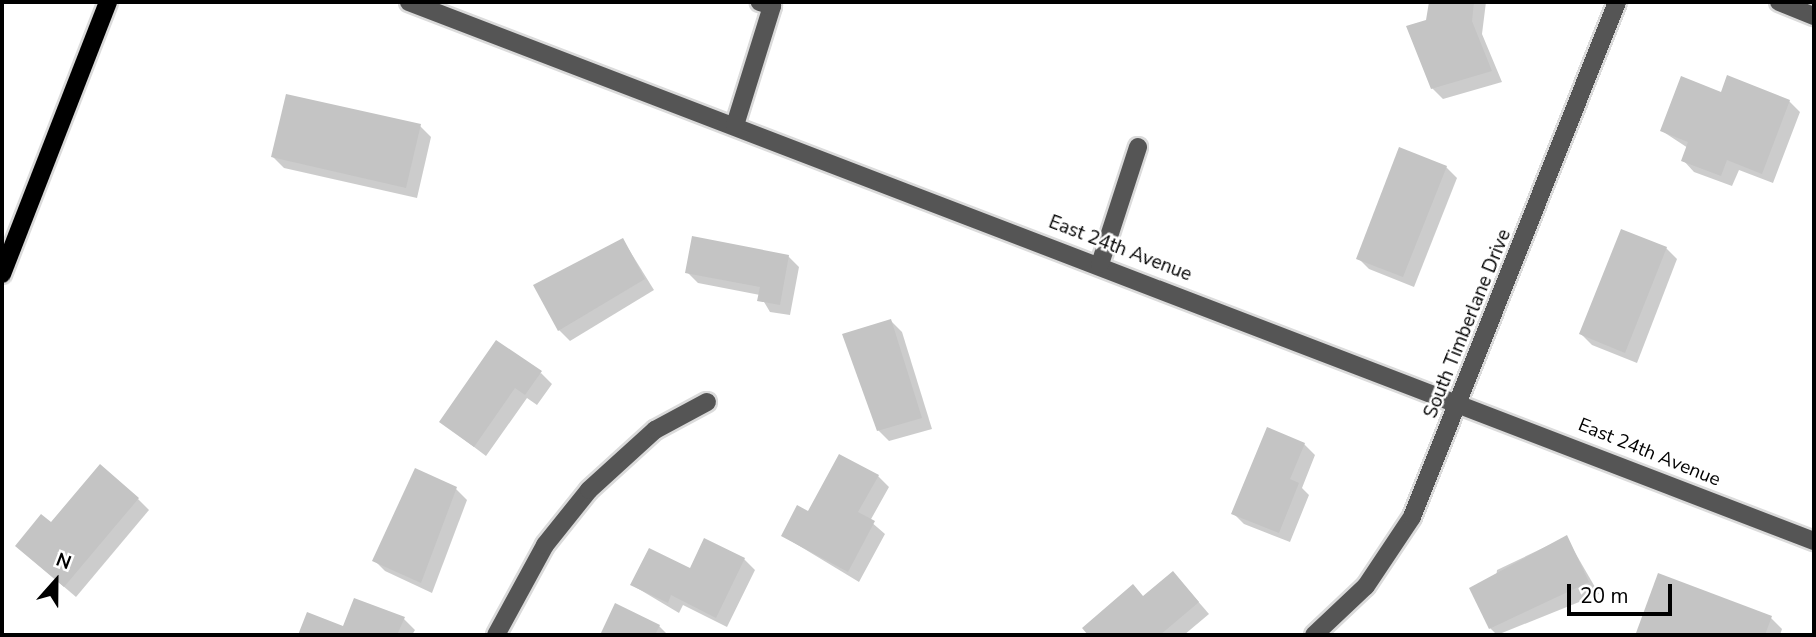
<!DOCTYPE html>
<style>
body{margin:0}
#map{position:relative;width:1816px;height:637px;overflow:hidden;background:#fff;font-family:"Nunito Sans",sans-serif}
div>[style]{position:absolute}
.shadow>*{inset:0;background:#0003}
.building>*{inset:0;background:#c4c4c4}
.roads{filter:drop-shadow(2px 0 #dbdbdb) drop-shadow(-2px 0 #dbdbdb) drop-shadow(0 2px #dbdbdb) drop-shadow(0 -2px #dbdbdb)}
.minor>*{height:18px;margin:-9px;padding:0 9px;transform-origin:9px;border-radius:9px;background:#555}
.major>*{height:18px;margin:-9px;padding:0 9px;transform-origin:9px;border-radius:9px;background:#000}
span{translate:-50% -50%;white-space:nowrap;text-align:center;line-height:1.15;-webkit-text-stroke:5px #fff;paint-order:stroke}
.street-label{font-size:19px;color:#000}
.frame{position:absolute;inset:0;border:4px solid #000;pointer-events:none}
.north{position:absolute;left:21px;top:546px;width:70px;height:70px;-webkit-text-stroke:5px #fff;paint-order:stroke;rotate:21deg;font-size:19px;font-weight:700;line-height:28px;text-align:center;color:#000}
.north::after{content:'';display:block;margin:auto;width:24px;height:32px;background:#000;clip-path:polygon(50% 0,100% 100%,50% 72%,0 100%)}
.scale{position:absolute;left:1567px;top:584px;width:105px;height:32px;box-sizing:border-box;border:4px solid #000;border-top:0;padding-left:9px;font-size:21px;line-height:24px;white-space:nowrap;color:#000;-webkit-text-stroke:5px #fff;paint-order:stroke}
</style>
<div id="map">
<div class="shadow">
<div style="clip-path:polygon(1431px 2px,1486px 2px,1482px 34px,1502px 82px,1443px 99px,1432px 88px)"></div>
<div style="clip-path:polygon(1789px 101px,1800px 112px,1773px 183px,1739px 170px,1732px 186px,1694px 172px,1683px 160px,1688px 148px,1662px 131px)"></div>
<div style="clip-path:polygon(420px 126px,431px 137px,417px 198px,284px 168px,273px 157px)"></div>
<div style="clip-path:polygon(1446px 167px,1457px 178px,1414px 287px,1369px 269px,1358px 258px)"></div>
<div style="clip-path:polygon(623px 240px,654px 290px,570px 341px,559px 330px)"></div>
<div style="clip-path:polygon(1666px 248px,1677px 259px,1637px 363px,1592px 345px,1581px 334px)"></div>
<div style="clip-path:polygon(788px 256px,799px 267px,790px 315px,770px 312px,760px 295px,698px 283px,687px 272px)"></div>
<div style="clip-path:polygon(891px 321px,902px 332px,932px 429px,889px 441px,878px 430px)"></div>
<div style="clip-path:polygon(541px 373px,552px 384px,537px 405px,527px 398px,486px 456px,441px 422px)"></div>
<div style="clip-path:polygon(1304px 444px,1315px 455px,1302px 488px,1309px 495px,1290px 542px,1244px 524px,1233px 513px)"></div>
<div style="clip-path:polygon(878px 476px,889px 487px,870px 521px,885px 534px,859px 582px,783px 536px,809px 513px)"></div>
<div style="clip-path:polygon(456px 489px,467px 500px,432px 593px,385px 571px,374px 560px)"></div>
<div style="clip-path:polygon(138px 499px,149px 510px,76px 597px,28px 556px,51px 525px)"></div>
<div style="clip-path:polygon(1566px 537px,1599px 594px,1497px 635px,1490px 628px,1497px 570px)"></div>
<div style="clip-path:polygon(744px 559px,755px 570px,727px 627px,683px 605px,679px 613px,632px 585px)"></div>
<div style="clip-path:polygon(1183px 584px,1209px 614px,1184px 635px,1090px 635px,1084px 628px)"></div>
<div style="clip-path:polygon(616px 606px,659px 626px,668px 635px,602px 635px)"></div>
<div style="clip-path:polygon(308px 615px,344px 628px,404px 619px,415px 630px,412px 635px,300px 635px)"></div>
<div style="clip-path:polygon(1771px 618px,1782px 629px,1780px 635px,1638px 632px)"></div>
</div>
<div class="building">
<div style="clip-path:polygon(1429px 2px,1474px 2px,1472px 21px,1492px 71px,1431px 89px,1406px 26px,1426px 20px)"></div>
<div style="clip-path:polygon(1727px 75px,1790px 100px,1762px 174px,1727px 160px,1721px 176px,1681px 161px,1688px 142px,1660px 131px,1681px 76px,1721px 92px)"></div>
<div style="clip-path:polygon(286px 94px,421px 124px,406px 188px,271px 157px)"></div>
<div style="clip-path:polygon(1399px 147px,1447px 166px,1403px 277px,1356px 259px)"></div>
<div style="clip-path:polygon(1621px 229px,1667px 247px,1625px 353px,1579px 334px)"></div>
<div style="clip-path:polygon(692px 236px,789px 255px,780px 305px,757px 301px,760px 287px,685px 273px)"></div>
<div style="clip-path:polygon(623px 238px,645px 279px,558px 331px,533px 285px)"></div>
<div style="clip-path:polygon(891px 319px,922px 418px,877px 431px,842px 334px)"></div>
<div style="clip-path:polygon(496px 340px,542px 371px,525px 395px,515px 388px,474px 447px,439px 422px)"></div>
<div style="clip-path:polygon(1267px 427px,1305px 443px,1290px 479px,1299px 483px,1279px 533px,1231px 514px)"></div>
<div style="clip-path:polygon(839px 454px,879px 475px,858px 512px,875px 521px,848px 572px,781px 536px,797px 505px,808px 511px)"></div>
<div style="clip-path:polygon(100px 464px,139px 498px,64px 587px,15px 546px,41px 514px,51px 522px)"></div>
<div style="clip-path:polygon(415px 468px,457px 487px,421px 583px,372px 561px)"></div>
<div style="clip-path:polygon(1567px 535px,1589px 582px,1489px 629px,1469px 588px)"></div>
<div style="clip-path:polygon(704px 538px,745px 558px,716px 618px,671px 595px,668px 603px,630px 585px,649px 548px,690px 568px)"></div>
<div style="clip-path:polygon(1173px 571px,1199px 602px,1160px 635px,1088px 635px,1082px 628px,1133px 584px,1143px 596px)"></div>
<div style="clip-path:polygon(1658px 573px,1772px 616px,1765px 635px,1636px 633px)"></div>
<div style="clip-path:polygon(354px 598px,405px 617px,397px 635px,298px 635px,307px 612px,343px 626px)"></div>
<div style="clip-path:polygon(615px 603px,660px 625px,655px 635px,600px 635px)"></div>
</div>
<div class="roads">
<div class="minor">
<div style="left:409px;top:2px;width:1505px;rotate:20.99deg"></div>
<div style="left:1779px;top:2px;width:38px;rotate:22deg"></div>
<div style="left:735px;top:125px;width:125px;rotate:-72.7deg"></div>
<div style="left:772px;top:6px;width:13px;rotate:-162deg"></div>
<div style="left:1100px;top:264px;width:123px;rotate:-72deg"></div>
<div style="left:496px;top:635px;width:102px;rotate:-61.4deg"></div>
<div style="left:545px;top:545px;width:70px;rotate:-51.3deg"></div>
<div style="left:589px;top:490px;width:89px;rotate:-42.3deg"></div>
<div style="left:655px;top:430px;width:59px;rotate:-28.3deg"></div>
<div style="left:1314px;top:635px;width:71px;rotate:-43.3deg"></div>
<div style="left:1366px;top:586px;width:83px;rotate:-56.3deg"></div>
<div style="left:1412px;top:517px;width:554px;rotate:-68.29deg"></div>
</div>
<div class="major">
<div style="left:2px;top:274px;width:292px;rotate:-68.7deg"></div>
</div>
</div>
<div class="street-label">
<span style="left:1120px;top:249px;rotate:21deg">East 24th Avenue</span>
<span style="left:1468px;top:324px;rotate:-68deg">South Timberlane Drive</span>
<span style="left:1649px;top:453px;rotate:22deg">East 24th Avenue</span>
</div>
<div class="frame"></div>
<div class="north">N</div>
<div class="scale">20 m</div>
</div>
